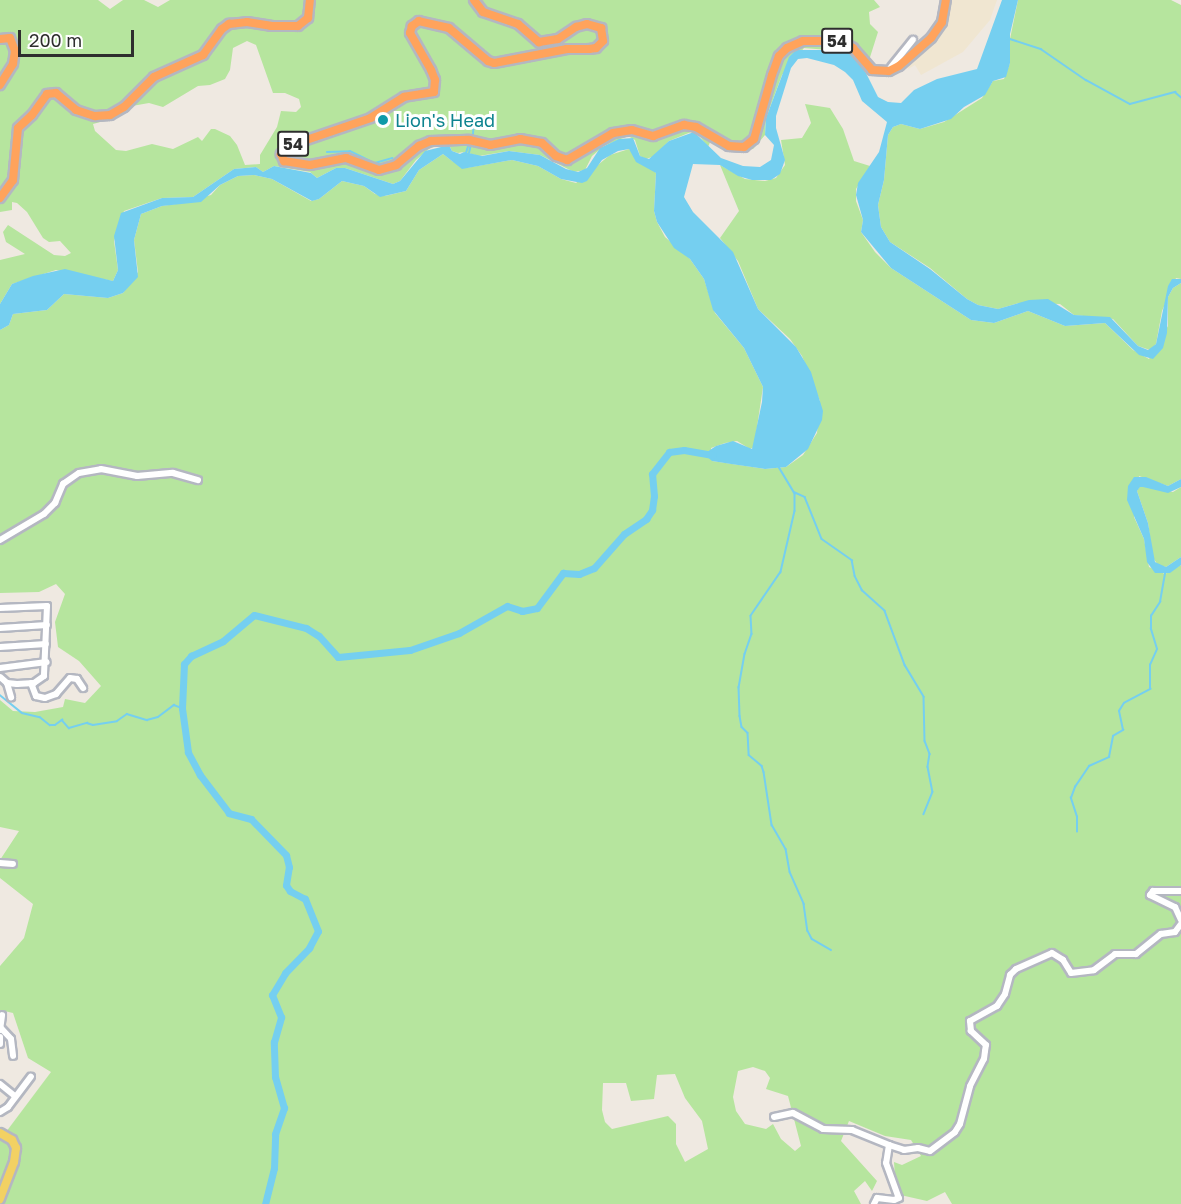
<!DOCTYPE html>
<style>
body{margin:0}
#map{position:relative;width:1181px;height:1204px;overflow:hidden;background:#efe9e1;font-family:"Golos Text",sans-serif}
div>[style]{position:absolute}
.education>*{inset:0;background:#f0e6d1}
.green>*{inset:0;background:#b6e59e}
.water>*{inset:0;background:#75cff0}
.stream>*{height:1.5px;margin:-0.75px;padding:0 0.75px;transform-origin:0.75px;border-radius:0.75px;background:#75cff0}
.river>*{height:7px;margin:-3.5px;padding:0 3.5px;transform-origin:3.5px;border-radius:3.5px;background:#75cff0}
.roads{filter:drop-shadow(2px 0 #b4b7c1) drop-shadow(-2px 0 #b4b7c1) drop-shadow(0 2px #b4b7c1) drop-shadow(0 -2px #b4b7c1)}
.minor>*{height:6px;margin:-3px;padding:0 3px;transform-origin:3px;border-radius:3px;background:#fff}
.major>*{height:8px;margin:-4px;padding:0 4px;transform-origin:4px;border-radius:4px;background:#f2d163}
.highway>*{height:8px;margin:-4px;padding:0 4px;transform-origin:4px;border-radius:4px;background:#ffa35c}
.dots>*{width:16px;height:16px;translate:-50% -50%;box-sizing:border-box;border:3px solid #fff;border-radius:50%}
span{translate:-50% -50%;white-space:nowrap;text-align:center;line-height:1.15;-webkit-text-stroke:6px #fff;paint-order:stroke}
.shield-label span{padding:2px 4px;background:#fff;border:2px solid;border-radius:4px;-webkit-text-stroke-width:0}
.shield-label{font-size:16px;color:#2e2e2e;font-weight:700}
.culture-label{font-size:18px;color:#0d838f}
.left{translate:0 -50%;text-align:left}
.scale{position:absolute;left:18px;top:30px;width:116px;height:27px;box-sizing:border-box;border:3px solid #2e2e2e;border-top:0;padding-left:8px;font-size:18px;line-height:21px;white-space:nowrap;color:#2e2e2e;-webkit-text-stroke:4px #fff;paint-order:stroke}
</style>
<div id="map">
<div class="education">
<div style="clip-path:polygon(948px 0,997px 0,990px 20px,963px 52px,921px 75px,915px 65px,908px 69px,907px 63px,925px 48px)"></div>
</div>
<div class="green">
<div style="clip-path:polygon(evenodd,0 0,98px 0,110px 9px,123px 0,144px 0,158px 7px,170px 0,874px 0,880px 7px,869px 12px,870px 24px,878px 32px,865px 73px,863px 67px,828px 50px,804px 48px,782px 75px,766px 118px,765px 135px,753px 149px,728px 149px,711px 140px,708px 147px,698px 134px,691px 132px,669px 141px,655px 156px,646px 159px,640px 156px,635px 140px,628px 136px,604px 146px,592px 156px,585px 170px,574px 172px,540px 155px,509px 151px,479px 156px,464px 152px,458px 153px,452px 151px,449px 145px,444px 145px,430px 148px,416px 160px,400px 181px,393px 184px,345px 168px,336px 168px,317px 178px,310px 172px,274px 166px,263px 172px,256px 167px,234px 169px,193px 197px,162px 198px,124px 211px,114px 241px,118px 270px,113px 281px,56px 270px,12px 284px,0 304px,0 260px,25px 254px,6px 242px,3px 232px,8px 225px,54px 255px,65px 256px,71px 253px,60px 241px,49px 242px,43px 238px,27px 212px,17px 203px,12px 202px,12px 210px,0 212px,0 0,247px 41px,256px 45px,273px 93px,285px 93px,299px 99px,301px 107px,296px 112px,281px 111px,277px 127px,260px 155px,260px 164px,245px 165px,237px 145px,230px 136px,215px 129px,211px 129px,202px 141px,198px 137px,173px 149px,152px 144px,126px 151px,116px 150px,95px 131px,93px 124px,115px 118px,132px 106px,149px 103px,163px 107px,198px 86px,210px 85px,225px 79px,230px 70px,233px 48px,247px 41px)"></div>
<div style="clip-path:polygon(1018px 0,1171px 0,1181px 5px,1181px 279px,1176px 278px,1162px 311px,1156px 344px,1150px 350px,1138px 346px,1113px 319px,1074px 315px,1060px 304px,1019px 303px,998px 309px,978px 305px,967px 299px,930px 268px,890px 242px,881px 227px,878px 205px,884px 180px,888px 135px,893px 127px,901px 124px,920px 129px,944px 122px,982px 98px,993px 81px,1004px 79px,1010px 63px,1010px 39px)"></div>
<div style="clip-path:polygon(evenodd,805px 104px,830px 108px,843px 129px,854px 161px,870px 166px,856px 189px,856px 201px,863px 220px,861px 232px,875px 252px,891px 268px,971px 320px,994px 323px,1028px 311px,1065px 326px,1105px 323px,1133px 350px,1149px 359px,1168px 326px,1168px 297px,1173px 288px,1181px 283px,1181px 479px,1168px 486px,1139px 476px,1134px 517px,1144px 539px,1149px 567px,1165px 574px,1181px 565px,1181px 1204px,952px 1204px,945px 1192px,927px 1201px,896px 1194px,894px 1162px,902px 1165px,921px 1156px,911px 1140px,885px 1136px,849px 1121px,841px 1141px,877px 1181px,872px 1191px,865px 1181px,854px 1191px,861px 1204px,0 1204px,0 1140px,51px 1072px,28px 1058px,13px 1013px,0 1010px,0 966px,24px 938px,33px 904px,0 878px,0 860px,19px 831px,0 827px,0 700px,13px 711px,35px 712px,63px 707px,65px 699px,85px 703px,101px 686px,79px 661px,58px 647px,55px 622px,65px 594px,56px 584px,39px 592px,0 593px,0 330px,9px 325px,13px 314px,47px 310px,64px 294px,108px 298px,123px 293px,138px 272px,134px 240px,141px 214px,162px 206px,183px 203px,211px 195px,220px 185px,238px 176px,254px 175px,272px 179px,311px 201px,319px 199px,342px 181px,364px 186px,375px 194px,385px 196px,406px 191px,419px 170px,443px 154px,452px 161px,466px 168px,512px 160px,538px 166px,561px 179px,576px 183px,610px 155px,629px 149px,656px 173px,654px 211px,657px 222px,665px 237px,690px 259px,704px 279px,715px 313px,744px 348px,763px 387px,754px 447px,750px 449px,737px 441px,725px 443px,711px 448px,712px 461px,765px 469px,786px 467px,803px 455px,817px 433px,820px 401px,802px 356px,790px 339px,758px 309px,738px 261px,720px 238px,739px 211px,720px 165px,745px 179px,765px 181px,776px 178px,785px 165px,781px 140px,802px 138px,811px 123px,805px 104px,753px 1067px,765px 1071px,770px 1078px,766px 1089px,788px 1096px,801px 1146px,795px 1151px,781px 1139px,773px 1124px,766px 1129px,745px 1124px,736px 1111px,733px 1097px,738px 1071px,753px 1067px,805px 104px,675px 1074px,685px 1098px,702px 1121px,708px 1149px,685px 1162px,676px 1144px,676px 1124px,668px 1116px,612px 1129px,605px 1122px,602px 1110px,603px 1083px,626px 1083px,631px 1101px,654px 1099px,657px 1075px,675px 1074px)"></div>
<div style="clip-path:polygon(1140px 486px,1173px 492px,1181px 487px,1181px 557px,1166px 567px,1158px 565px,1153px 558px,1148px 523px,1137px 491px)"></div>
</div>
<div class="water">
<div style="clip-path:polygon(1002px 0,1018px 0,1010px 34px,1010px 63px,1006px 77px,993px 81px,985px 95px,964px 107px,951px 119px,920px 129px,901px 124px,893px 127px,888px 135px,884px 180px,878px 205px,881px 227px,890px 242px,930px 269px,967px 299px,978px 305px,998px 309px,1029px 300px,1048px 299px,1074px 315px,1110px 317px,1138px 346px,1148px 350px,1156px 344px,1168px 286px,1172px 279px,1181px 279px,1181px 283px,1173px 288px,1168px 297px,1167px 333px,1163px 348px,1153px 359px,1139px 355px,1105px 323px,1065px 326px,1028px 311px,994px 323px,971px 320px,891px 268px,861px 232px,863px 220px,856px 195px,858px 183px,879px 152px,887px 122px,862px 101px,853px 80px,845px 72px,834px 65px,807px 58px,798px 59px,791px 68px,776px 116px,776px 128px,785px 160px,780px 174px,771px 180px,752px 180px,738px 176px,720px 165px,693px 164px,684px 197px,693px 212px,733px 252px,758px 309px,796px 347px,811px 372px,823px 411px,822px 420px,808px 449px,786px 467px,765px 469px,731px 464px,712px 461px,704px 454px,716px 446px,733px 441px,752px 449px,762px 402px,763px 387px,744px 348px,713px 310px,704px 279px,690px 259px,674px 248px,657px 222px,654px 211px,656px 173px,636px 162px,629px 149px,618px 151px,602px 160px,587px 181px,582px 183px,561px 179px,538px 166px,512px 160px,462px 169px,443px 154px,419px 170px,406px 191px,380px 197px,364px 186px,342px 181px,319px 199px,312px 201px,272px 179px,254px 175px,238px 176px,220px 185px,201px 202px,162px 206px,141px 214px,134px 240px,138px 277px,123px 293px,108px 298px,64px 294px,47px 310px,13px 314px,9px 325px,0 330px,0 304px,12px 284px,33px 276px,65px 269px,113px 281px,118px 270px,114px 236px,121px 213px,162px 198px,193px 197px,234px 169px,256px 167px,263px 172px,274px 166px,311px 173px,317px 178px,336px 168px,345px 168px,393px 184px,400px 181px,425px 151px,449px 145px,452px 151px,460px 154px,464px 152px,482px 156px,509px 151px,540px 155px,566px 169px,578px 172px,587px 168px,600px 148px,619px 139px,633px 138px,640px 156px,649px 159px,669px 141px,694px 132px,721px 158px,743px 166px,760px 167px,771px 160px,774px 145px,765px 135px,766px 118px,789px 57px,796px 50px,846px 50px,863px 67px,878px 97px,888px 102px,901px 103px,914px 90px,937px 79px,977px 69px)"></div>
<div style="clip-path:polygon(1134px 477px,1146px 477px,1168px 486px,1181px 479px,1181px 487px,1168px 493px,1143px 487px,1140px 487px,1137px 491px,1148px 523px,1155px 562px,1166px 567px,1181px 557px,1181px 565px,1170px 573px,1155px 573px,1147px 562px,1144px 539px,1127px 500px,1128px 486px)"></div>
</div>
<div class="stream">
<div style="left:1007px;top:38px;width:36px;rotate:18deg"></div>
<div style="left:1041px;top:49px;width:55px;rotate:34.6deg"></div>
<div style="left:1086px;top:80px;width:50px;rotate:28.6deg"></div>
<div style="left:1130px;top:104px;width:47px;rotate:-14.9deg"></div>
<div style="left:1175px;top:92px;width:8px;rotate:40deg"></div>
<div style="left:473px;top:134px;width:16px;rotate:-86deg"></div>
<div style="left:327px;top:152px;width:23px;rotate:-2deg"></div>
<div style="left:350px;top:151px;width:28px;rotate:26deg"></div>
<div style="left:375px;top:163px;width:18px;rotate:-16deg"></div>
<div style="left:466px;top:153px;width:9px;rotate:-72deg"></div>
<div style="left:469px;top:153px;width:9px;rotate:-77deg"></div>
<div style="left:779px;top:467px;width:31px;rotate:59deg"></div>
<div style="left:795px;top:494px;width:17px;rotate:90deg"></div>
<div style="left:795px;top:511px;width:63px;rotate:102.9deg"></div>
<div style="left:781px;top:572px;width:53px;rotate:124.3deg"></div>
<div style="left:751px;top:616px;width:18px;rotate:87deg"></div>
<div style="left:752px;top:634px;width:21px;rotate:109deg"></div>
<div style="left:745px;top:654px;width:34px;rotate:100deg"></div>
<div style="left:739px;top:687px;width:29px;rotate:88deg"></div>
<div style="left:740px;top:716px;width:11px;rotate:80deg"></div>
<div style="left:742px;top:727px;width:8px;rotate:45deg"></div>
<div style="left:748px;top:733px;width:22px;rotate:87deg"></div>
<div style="left:749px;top:755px;width:17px;rotate:40deg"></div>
<div style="left:762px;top:766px;width:6px;rotate:72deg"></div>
<div style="left:764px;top:772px;width:54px;rotate:81.4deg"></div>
<div style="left:772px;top:825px;width:28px;rotate:60deg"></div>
<div style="left:786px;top:849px;width:23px;rotate:80deg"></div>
<div style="left:790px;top:872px;width:35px;rotate:66deg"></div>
<div style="left:804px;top:904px;width:27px;rotate:82deg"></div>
<div style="left:808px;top:931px;width:9px;rotate:63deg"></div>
<div style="left:812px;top:939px;width:22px;rotate:30deg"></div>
<div style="left:794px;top:492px;width:12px;rotate:24deg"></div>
<div style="left:805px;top:497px;width:45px;rotate:68deg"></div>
<div style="left:822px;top:539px;width:37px;rotate:35deg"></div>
<div style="left:852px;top:560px;width:16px;rotate:79deg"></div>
<div style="left:855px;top:576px;width:16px;rotate:63deg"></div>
<div style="left:862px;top:590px;width:31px;rotate:42deg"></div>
<div style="left:885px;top:611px;width:58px;rotate:69.7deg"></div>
<div style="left:905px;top:665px;width:37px;rotate:59deg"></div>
<div style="left:924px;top:697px;width:44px;rotate:88.7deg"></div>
<div style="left:925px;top:741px;width:14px;rotate:69deg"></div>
<div style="left:930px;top:754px;width:13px;rotate:99deg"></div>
<div style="left:928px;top:767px;width:25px;rotate:79deg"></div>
<div style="left:933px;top:792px;width:24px;rotate:112deg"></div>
<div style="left:0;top:695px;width:28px;rotate:39deg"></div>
<div style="left:22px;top:713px;width:18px;rotate:13deg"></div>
<div style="left:40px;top:717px;width:13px;rotate:39deg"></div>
<div style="left:50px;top:725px;width:5px"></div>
<div style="left:55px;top:725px;width:9px;rotate:-36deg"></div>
<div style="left:62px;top:720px;width:11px;rotate:49deg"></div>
<div style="left:69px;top:728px;width:19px;rotate:-16deg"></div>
<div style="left:87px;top:723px;width:6px;rotate:18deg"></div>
<div style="left:93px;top:725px;width:24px;rotate:-9deg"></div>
<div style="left:117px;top:721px;width:12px;rotate:-35deg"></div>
<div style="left:127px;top:714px;width:21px;rotate:17deg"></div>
<div style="left:147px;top:720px;width:11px;rotate:-15deg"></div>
<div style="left:158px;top:717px;width:20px;rotate:-37deg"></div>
<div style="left:174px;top:705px;width:9px;rotate:21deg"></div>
<div style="left:1077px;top:832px;width:15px;rotate:-90deg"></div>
<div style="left:1077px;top:817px;width:20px;rotate:-108deg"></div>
<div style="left:1071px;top:798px;width:12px;rotate:-70deg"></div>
<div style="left:1075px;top:787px;width:25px;rotate:-56deg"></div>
<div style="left:1089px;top:766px;width:22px;rotate:-24deg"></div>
<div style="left:1109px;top:757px;width:21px;rotate:-79deg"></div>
<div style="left:1113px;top:736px;width:12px;rotate:-31deg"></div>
<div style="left:1123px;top:730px;width:19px;rotate:-102deg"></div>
<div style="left:1119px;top:711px;width:9px;rotate:-58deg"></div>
<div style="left:1124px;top:703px;width:30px;rotate:-28deg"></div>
<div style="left:1150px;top:689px;width:24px;rotate:-90deg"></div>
<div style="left:1150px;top:665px;width:17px;rotate:-66deg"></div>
<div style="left:1157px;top:649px;width:21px;rotate:-107deg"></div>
<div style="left:1151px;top:629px;width:13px;rotate:-90deg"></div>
<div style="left:1151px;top:616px;width:17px;rotate:-57deg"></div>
<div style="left:1160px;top:602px;width:29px;rotate:-80deg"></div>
</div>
<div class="river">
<div style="left:265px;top:1204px;width:37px;rotate:-76deg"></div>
<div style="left:274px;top:1168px;width:34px;rotate:-88deg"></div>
<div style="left:275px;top:1134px;width:28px;rotate:-71deg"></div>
<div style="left:284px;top:1108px;width:32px;rotate:-106deg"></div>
<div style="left:275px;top:1077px;width:35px;rotate:-92deg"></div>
<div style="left:274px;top:1042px;width:26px;rotate:-74deg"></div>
<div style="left:281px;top:1017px;width:24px;rotate:-112deg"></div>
<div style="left:272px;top:995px;width:26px;rotate:-59deg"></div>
<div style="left:285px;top:973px;width:35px;rotate:-46deg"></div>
<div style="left:309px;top:948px;width:19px;rotate:-62deg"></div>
<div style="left:318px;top:931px;width:35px;rotate:-112deg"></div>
<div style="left:305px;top:899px;width:17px;rotate:-152deg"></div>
<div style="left:290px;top:891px;width:7px;rotate:-124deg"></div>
<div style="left:286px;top:885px;width:18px;rotate:-81deg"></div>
<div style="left:289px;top:867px;width:12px;rotate:-104deg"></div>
<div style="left:286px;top:855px;width:50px;rotate:-134.2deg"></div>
<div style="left:251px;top:819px;width:23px;rotate:-165deg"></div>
<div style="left:229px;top:813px;width:48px;rotate:-127.3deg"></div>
<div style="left:200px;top:775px;width:26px;rotate:-118deg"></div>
<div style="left:188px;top:752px;width:44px;rotate:-97.8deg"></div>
<div style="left:182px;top:708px;width:44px;rotate:-87.4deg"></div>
<div style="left:184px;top:664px;width:11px;rotate:-49deg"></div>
<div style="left:191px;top:656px;width:35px;rotate:-25deg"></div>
<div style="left:223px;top:641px;width:40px;rotate:-40deg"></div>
<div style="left:254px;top:615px;width:54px;rotate:14deg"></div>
<div style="left:306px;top:628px;width:15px;rotate:32deg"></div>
<div style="left:319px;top:636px;width:28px;rotate:48deg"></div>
<div style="left:338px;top:657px;width:72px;rotate:-5.6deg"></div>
<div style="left:410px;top:650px;width:52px;rotate:-19.1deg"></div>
<div style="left:459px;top:633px;width:55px;rotate:-29.4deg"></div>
<div style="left:507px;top:606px;width:16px;rotate:18deg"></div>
<div style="left:522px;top:611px;width:15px;rotate:-11deg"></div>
<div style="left:537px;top:608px;width:44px;rotate:-53.4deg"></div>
<div style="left:563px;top:573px;width:16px;rotate:4deg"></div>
<div style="left:579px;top:574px;width:16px;rotate:-22deg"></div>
<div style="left:594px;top:568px;width:45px;rotate:-48.6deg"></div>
<div style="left:624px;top:534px;width:27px;rotate:-34deg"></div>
<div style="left:646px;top:519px;width:11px;rotate:-56deg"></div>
<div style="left:652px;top:510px;width:14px;rotate:-82deg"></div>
<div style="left:654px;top:496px;width:22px;rotate:-95deg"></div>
<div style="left:652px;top:474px;width:28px;rotate:-52deg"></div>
<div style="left:669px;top:452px;width:15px;rotate:-8deg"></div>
<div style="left:684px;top:450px;width:29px;rotate:10deg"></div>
</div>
<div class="roads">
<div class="minor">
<div style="left:891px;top:67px;width:35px;rotate:-51deg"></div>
<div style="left:0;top:540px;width:51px;rotate:-30.6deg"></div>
<div style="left:44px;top:514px;width:16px;rotate:-45deg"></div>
<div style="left:55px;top:503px;width:21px;rotate:-67deg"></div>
<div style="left:63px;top:484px;width:19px;rotate:-35deg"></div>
<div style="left:79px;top:473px;width:22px;rotate:-10deg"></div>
<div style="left:101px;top:469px;width:37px;rotate:11deg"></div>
<div style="left:137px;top:476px;width:36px;rotate:-5deg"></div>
<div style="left:173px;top:473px;width:26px;rotate:16deg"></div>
<div style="left:0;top:608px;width:47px;rotate:-2.4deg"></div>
<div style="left:47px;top:606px;width:70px;rotate:92.5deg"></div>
<div style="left:44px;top:676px;width:12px;rotate:145deg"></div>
<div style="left:34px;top:683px;width:17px;rotate:177deg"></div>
<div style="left:17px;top:684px;width:10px;rotate:-174deg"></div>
<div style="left:7px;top:683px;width:9px;rotate:-139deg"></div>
<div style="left:0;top:628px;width:47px;rotate:-3.7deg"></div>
<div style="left:0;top:647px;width:46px;rotate:-3.7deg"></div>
<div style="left:0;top:668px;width:47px;rotate:-7.3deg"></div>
<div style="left:7px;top:683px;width:15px;rotate:74deg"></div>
<div style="left:31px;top:683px;width:14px;rotate:69deg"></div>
<div style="left:36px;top:696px;width:9px;rotate:13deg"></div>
<div style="left:45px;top:698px;width:12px;rotate:-20deg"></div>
<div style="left:56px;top:694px;width:21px;rotate:-49deg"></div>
<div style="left:70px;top:678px;width:7px;rotate:8deg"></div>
<div style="left:77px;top:679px;width:11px;rotate:56deg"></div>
<div style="left:0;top:863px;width:13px;rotate:4deg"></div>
<div style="left:1181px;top:891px;width:28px;rotate:180deg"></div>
<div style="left:1153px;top:891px;width:5px;rotate:127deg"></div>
<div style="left:1150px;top:895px;width:28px;rotate:26deg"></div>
<div style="left:1175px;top:907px;width:14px;rotate:65deg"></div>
<div style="left:0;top:1027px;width:16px;rotate:47deg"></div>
<div style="left:11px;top:1039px;width:17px;rotate:83deg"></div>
<div style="left:0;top:1030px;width:15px;rotate:-82deg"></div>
<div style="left:0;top:1037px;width:7px;rotate:90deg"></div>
<div style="left:0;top:1084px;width:19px;rotate:39deg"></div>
<div style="left:0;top:1112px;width:9px;rotate:-32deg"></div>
<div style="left:8px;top:1107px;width:38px;rotate:-53deg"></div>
<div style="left:774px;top:1117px;width:19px;rotate:-12deg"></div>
<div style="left:793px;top:1113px;width:34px;rotate:28deg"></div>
<div style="left:823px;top:1129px;width:29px;rotate:2deg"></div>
<div style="left:852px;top:1130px;width:40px;rotate:22deg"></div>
<div style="left:889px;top:1145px;width:18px;rotate:99deg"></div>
<div style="left:886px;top:1163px;width:37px;rotate:70deg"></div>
<div style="left:899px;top:1198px;width:5px;rotate:158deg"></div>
<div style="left:894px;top:1200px;width:17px;rotate:-173deg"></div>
<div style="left:877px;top:1198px;width:7px;rotate:117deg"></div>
<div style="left:889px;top:1145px;width:16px;rotate:18deg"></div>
<div style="left:904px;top:1150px;width:14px;rotate:-8deg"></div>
<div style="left:918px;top:1148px;width:12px;rotate:14deg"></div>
<div style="left:930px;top:1151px;width:31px;rotate:-37deg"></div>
<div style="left:955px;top:1132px;width:9px;rotate:-58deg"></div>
<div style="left:960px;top:1124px;width:39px;rotate:-75deg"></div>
<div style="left:970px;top:1086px;width:30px;rotate:-63deg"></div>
<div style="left:984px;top:1059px;width:8px;rotate:-83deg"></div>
<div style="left:985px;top:1051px;width:6px;rotate:-81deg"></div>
<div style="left:986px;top:1045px;width:21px;rotate:-137deg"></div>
<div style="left:971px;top:1031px;width:10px;rotate:-96deg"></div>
<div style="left:970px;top:1021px;width:31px;rotate:-29deg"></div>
<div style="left:997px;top:1006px;width:14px;rotate:-56deg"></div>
<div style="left:1005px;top:994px;width:20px;rotate:-75deg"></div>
<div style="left:1010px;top:975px;width:8px;rotate:-45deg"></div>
<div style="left:1016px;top:969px;width:39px;rotate:-24deg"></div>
<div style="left:1052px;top:953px;width:13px;rotate:32deg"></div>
<div style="left:1063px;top:960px;width:15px;rotate:58deg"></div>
<div style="left:1071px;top:973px;width:23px;rotate:-7deg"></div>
<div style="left:1094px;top:970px;width:26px;rotate:-37deg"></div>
<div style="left:1115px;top:954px;width:21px"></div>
<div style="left:1136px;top:954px;width:32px;rotate:-39deg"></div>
<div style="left:1161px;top:934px;width:14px;rotate:-8deg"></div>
<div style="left:1175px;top:932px;width:10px;rotate:-53deg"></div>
</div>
<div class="major">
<div style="left:0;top:1133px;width:14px;rotate:30deg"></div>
<div style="left:12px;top:1140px;width:9px;rotate:63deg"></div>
<div style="left:16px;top:1148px;width:14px;rotate:98deg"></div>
<div style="left:14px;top:1162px;width:40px;rotate:111deg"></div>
</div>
<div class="highway">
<div style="left:474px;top:0;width:15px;rotate:53deg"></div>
<div style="left:483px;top:12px;width:37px;rotate:19deg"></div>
<div style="left:518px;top:24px;width:28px;rotate:41deg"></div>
<div style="left:539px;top:42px;width:19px;rotate:-9deg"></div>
<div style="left:558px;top:39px;width:22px;rotate:-34deg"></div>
<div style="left:576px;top:27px;width:11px;rotate:-15deg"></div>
<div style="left:587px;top:24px;width:15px;rotate:16deg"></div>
<div style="left:601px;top:28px;width:13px;rotate:81deg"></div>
<div style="left:603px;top:41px;width:10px;rotate:135deg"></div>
<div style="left:596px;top:48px;width:7px;rotate:172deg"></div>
<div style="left:589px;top:49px;width:22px;rotate:180deg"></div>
<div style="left:567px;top:49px;width:74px;rotate:169.1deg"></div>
<div style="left:494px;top:63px;width:6px;rotate:-162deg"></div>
<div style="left:488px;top:61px;width:51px;rotate:-139.8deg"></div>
<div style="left:449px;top:28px;width:31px;rotate:-167deg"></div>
<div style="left:419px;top:21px;width:9px;rotate:144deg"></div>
<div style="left:412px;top:26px;width:7px;rotate:106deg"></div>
<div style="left:410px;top:33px;width:43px;rotate:60.4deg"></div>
<div style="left:431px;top:70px;width:11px;rotate:68deg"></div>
<div style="left:435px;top:80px;width:12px;rotate:95deg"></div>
<div style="left:434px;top:92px;width:30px;rotate:171deg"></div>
<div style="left:404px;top:97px;width:39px;rotate:148deg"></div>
<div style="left:371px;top:118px;width:90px;rotate:161.2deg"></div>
<div style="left:286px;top:147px;width:9px;rotate:126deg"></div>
<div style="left:281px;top:154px;width:8px;rotate:67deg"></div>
<div style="left:284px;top:161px;width:26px;rotate:9deg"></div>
<div style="left:310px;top:165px;width:37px;rotate:-11deg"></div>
<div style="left:346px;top:158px;width:35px;rotate:20deg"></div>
<div style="left:379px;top:170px;width:18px;rotate:-16deg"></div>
<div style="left:396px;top:165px;width:30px;rotate:-40deg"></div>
<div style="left:419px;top:146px;width:13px;rotate:-23deg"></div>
<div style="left:431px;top:141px;width:38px;rotate:-2deg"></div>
<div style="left:469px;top:140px;width:22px;rotate:13deg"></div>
<div style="left:490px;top:145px;width:31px;rotate:-11deg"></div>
<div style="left:520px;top:139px;width:22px;rotate:10deg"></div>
<div style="left:542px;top:143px;width:19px;rotate:43deg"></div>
<div style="left:556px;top:156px;width:12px;rotate:20deg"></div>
<div style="left:567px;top:160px;width:53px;rotate:-30.4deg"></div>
<div style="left:613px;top:133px;width:19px;rotate:-9deg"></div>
<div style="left:632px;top:130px;width:22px;rotate:16deg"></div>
<div style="left:653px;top:136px;width:33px;rotate:-20deg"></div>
<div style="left:684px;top:125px;width:12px;rotate:9deg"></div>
<div style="left:696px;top:127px;width:38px;rotate:30deg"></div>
<div style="left:729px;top:146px;width:15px;rotate:4deg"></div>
<div style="left:744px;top:147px;width:13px;rotate:-39deg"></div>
<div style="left:754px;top:139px;width:66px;rotate:-74.3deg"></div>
<div style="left:772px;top:75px;width:20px;rotate:-70deg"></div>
<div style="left:779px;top:56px;width:11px;rotate:-45deg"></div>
<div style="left:787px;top:48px;width:17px;rotate:-24deg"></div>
<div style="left:803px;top:41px;width:38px"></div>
<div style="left:841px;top:41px;width:14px;rotate:30deg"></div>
<div style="left:853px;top:48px;width:29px;rotate:49deg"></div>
<div style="left:872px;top:70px;width:17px;rotate:3deg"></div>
<div style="left:889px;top:71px;width:11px;rotate:-27deg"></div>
<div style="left:899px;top:66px;width:43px;rotate:-41.2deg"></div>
<div style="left:931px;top:38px;width:19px;rotate:-55deg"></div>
<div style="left:942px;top:22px;width:22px;rotate:-80deg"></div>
<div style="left:0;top:39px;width:10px;rotate:-6deg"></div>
<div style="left:10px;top:38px;width:14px;rotate:69deg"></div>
<div style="left:15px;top:51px;width:13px;rotate:99deg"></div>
<div style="left:13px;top:64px;width:25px;rotate:122deg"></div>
<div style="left:0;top:198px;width:22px;rotate:-54deg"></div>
<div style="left:13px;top:180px;width:52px;rotate:-84.5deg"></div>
<div style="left:18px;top:128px;width:19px;rotate:-43deg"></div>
<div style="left:32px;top:115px;width:26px;rotate:-54deg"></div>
<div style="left:47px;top:94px;width:9px;rotate:-6deg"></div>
<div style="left:56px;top:93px;width:26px;rotate:40deg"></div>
<div style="left:76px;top:110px;width:20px;rotate:18deg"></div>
<div style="left:95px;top:116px;width:15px;rotate:-4deg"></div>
<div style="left:110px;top:115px;width:16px;rotate:-30deg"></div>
<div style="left:124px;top:107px;width:42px;rotate:-45deg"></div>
<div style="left:154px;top:77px;width:54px;rotate:-24.2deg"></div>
<div style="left:203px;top:55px;width:32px;rotate:-54deg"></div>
<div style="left:222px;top:29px;width:9px;rotate:-36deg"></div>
<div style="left:229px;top:24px;width:18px;rotate:-6deg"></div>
<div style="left:247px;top:22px;width:24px;rotate:9deg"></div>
<div style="left:271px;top:26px;width:27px"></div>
<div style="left:298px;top:26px;width:13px;rotate:-39deg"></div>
<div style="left:308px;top:18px;width:18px;rotate:-84deg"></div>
</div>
</div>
<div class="dots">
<div style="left:383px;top:120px;background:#0f9aa8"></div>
</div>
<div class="shield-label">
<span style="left:837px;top:41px">54</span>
<span style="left:293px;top:144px">54</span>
</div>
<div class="culture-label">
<span class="left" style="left:395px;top:120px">Lion's Head</span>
</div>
<div class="scale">200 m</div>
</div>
